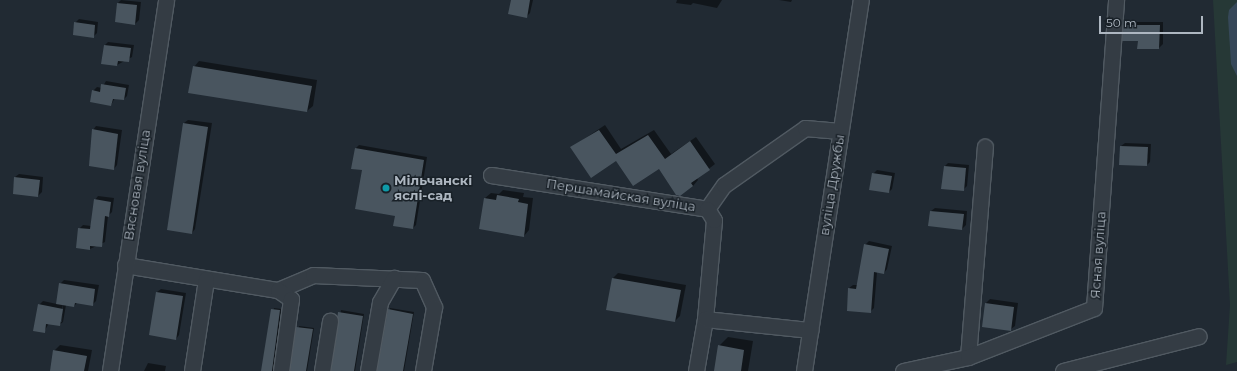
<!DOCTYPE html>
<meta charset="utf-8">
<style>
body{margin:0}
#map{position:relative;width:1237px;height:371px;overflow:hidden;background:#212a33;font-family:Montserrat,sans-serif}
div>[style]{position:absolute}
.green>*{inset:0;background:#263836}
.water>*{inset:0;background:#364859}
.shadow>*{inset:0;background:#0007}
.building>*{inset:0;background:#49555f}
.roads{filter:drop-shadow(1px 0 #515a62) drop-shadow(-1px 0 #515a62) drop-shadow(0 1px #515a62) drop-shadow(0 -1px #515a62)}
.minor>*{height:15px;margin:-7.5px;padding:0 7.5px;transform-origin:7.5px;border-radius:7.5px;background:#343c44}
.dots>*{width:11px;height:11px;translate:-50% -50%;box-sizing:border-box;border:2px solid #192128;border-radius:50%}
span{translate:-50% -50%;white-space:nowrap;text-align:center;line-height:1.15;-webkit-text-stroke:3px #192128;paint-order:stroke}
.poi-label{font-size:13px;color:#aeb7c1;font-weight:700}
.left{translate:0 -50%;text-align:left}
.street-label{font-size:13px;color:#aeb7c1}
.scale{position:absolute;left:1099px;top:16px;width:104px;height:18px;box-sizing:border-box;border:2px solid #aeb7c1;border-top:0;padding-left:5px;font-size:12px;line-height:14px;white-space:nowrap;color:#aeb7c1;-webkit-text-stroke:3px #192128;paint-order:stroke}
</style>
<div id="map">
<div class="green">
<div style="clip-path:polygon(1213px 0,1237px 0,1237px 362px,1226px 365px,1230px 305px)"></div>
</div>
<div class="water">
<div style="clip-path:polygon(1237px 2px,1237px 76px,1231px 64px,1228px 17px,1229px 10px)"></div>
</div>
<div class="shadow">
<div style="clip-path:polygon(121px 0,141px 2px,139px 20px,135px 24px,118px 3px)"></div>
<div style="clip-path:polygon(512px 0,533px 0,530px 13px,526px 17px)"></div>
<div style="clip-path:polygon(677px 0,722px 0,717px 8px,693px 3px,691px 5px,676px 3px)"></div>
<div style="clip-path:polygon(779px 0,792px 0,791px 2px)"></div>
<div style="clip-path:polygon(79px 19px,98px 22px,97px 33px,93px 37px,75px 23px)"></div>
<div style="clip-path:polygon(1128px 22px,1163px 22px,1163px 44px,1159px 48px,1139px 40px,1124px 25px)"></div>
<div style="clip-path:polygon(108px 42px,134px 45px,132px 57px,117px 65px,105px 45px)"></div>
<div style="clip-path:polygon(199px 61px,317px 80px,313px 106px,307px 111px,194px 67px)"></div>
<div style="clip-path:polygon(106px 81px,129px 85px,127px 96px,124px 99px,115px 98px,111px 105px,93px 91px,97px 87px,102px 88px)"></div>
<div style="clip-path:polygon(188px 120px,212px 123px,195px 229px,192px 233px,184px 123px)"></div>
<div style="clip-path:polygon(605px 125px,621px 149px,654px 130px,671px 154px,696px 137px,715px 164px,697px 178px,698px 180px,693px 186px,659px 168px,572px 147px)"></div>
<div style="clip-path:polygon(96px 126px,122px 130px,117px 165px,114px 169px,93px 130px)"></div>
<div style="clip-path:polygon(1125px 143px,1151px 144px,1150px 162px,1147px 165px,1121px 146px)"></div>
<div style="clip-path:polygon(359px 145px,427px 157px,416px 225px,413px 228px,363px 170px,356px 148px)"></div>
<div style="clip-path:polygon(948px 163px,969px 165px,967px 186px,963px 190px,945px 166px)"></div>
<div style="clip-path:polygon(877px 170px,895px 173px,892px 189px,889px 192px,873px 174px)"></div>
<div style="clip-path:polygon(19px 174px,43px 177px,42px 192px,38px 196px,15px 177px)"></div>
<div style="clip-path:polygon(503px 190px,524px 193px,523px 197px,533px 198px,529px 230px,524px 236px,485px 198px,491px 193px,499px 194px)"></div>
<div style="clip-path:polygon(98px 196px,114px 198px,112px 212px,108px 216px,105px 242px,90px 249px,79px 229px,83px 225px,91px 226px,95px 200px)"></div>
<div style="clip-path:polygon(935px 208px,967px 211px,966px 225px,962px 229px,931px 211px)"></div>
<div style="clip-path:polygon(869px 241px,892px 246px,887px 269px,884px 273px,877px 272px,874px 308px,870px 312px,849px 288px,853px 285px,858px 285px,865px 245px)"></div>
<div style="clip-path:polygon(618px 273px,686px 285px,680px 316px,675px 321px,613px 278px)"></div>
<div style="clip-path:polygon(evenodd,64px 280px,99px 285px,96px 301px,92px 305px,78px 302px,74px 306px,66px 305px,63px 322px,59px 325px,49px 323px,44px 332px,39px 305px,43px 301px,57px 304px,60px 284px,64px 280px,63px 304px,62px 322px,59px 322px,63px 304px)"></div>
<div style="clip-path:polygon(161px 289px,186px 293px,179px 335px,176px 339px,157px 292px)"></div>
<div style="clip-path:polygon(990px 299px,1018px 303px,1015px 326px,1011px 329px,983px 326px,986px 303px)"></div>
<div style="clip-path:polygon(274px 308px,281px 309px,275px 371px,262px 371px)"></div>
<div style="clip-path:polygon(390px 308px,414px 312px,404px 371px,379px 371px)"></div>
<div style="clip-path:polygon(341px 310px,364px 314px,355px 371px,332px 371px)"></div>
<div style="clip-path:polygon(299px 326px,314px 328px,307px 371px,291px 371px)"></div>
<div style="clip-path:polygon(728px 337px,753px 341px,748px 371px,715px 371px,719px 346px)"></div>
<div style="clip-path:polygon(60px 345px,92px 350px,88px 371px,51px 371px,54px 351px)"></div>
<div style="clip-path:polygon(148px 363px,166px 366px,165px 371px,144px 371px)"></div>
</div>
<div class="building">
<div style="clip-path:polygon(511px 0,530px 0,527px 18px,508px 14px)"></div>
<div style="clip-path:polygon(117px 3px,137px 5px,135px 25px,115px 22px)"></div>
<div style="clip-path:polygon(74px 22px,95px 25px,94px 38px,73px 35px)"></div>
<div style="clip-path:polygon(1123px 25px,1160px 25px,1159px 49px,1137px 49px,1138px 41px,1122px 41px)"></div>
<div style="clip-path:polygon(104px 45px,131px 48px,129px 62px,118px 61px,117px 66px,101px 64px)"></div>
<div style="clip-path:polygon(193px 66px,312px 86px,307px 112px,188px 93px)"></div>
<div style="clip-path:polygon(101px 84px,126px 88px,124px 100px,113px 99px,111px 106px,90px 102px,92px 90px,100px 92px)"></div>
<div style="clip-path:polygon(183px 123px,208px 127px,192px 234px,167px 230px)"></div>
<div style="clip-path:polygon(92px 129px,118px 134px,114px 170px,89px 166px)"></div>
<div style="clip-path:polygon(599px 130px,616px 154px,648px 135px,665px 159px,690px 141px,710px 170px,691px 183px,693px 186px,680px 196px,676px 195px,659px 169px,633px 186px,616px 161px,591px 178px,570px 147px)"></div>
<div style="clip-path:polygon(1120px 146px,1148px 147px,1147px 166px,1119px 165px)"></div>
<div style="clip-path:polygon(355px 148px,424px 160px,413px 229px,393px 226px,395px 216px,355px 209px,362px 170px,351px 169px)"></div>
<div style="clip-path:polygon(944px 166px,966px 168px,964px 191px,941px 189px)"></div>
<div style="clip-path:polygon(872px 173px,892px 176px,889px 193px,869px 190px)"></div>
<div style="clip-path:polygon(14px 177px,40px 180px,38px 197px,13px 194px)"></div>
<div style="clip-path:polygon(497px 195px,519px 199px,518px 202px,528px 204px,524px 237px,479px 229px,484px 198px,496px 200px)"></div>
<div style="clip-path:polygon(94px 199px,111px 202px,109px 217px,105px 216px,102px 247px,90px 246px,90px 250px,76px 248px,78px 228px,90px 229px)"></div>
<div style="clip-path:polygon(930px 211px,964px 214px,962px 230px,928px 226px)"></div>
<div style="clip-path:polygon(864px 244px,889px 249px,884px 274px,874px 272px,871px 313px,847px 311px,848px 288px,856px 289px)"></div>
<div style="clip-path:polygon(612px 278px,681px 290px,675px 322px,606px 310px)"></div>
<div style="clip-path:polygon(59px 283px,95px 289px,93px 306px,75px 303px,74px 307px,56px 304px)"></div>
<div style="clip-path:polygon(156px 292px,183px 296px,176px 340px,149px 335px)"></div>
<div style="clip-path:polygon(985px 303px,1014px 307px,1011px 331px,982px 327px)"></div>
<div style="clip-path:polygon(38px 304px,63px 309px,60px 326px,46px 324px,45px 333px,33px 331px)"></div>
<div style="clip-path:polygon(271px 309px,280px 310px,272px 371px,261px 371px)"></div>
<div style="clip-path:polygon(388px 309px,413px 314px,403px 371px,377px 371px)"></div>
<div style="clip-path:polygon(338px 312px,363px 316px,354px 371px,331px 371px)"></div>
<div style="clip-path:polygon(296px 327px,313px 329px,306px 371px,290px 371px)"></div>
<div style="clip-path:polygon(718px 345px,744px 350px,741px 371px,714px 371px)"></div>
<div style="clip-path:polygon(53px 350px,87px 356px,84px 371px,50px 371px)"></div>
</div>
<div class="roads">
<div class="minor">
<div style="left:491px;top:175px;width:219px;rotate:8.9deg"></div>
<div style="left:707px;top:209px;width:29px;rotate:-55deg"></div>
<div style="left:724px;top:185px;width:99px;rotate:-35.1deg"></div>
<div style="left:805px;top:128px;width:35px;rotate:5deg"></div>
<div style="left:125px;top:265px;width:155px;rotate:9.3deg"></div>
<div style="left:278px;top:290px;width:38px;rotate:-23deg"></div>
<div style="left:313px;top:275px;width:109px;rotate:2.6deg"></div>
<div style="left:422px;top:280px;width:30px;rotate:66deg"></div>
<div style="left:434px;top:307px;width:65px;rotate:99.8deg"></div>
<div style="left:278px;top:290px;width:16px;rotate:35deg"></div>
<div style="left:291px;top:299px;width:73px;rotate:97.9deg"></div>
<div style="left:705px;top:319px;width:99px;rotate:-84.8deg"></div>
<div style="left:714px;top:220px;width:13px;rotate:-122deg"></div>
<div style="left:968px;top:357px;width:211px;rotate:-85.4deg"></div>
<div style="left:110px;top:371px;width:375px;rotate:-81.4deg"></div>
<div style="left:192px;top:371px;width:93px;rotate:-81.3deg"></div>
<div style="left:322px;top:371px;width:51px;rotate:-80.9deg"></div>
<div style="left:368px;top:371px;width:70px;rotate:-80.1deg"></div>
<div style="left:380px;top:302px;width:28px;rotate:-60deg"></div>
<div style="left:696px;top:371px;width:53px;rotate:-80.2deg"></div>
<div style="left:705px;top:319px;width:106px;rotate:6deg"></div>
<div style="left:804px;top:371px;width:375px;rotate:-81.3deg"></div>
<div style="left:903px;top:371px;width:66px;rotate:-12.2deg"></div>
<div style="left:968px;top:357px;width:135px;rotate:-21.3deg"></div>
<div style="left:1094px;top:308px;width:309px;rotate:-85.9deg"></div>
<div style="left:1063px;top:371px;width:140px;rotate:-14.4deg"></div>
</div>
</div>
<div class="dots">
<div style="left:386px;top:188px;background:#0f9aa8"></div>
</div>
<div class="poi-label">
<span class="left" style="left:394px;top:188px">Мільчанскі<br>яслі-сад</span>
</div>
<div class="street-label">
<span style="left:137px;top:185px;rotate:-81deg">Вясновая вуліца</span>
<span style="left:832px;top:185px;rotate:-81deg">вуліца Дружбы</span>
<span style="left:621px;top:195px;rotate:9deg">Першамайская вуліца</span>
<span style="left:1098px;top:255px;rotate:-86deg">Ясная вуліца</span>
</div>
<div class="scale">50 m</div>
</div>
